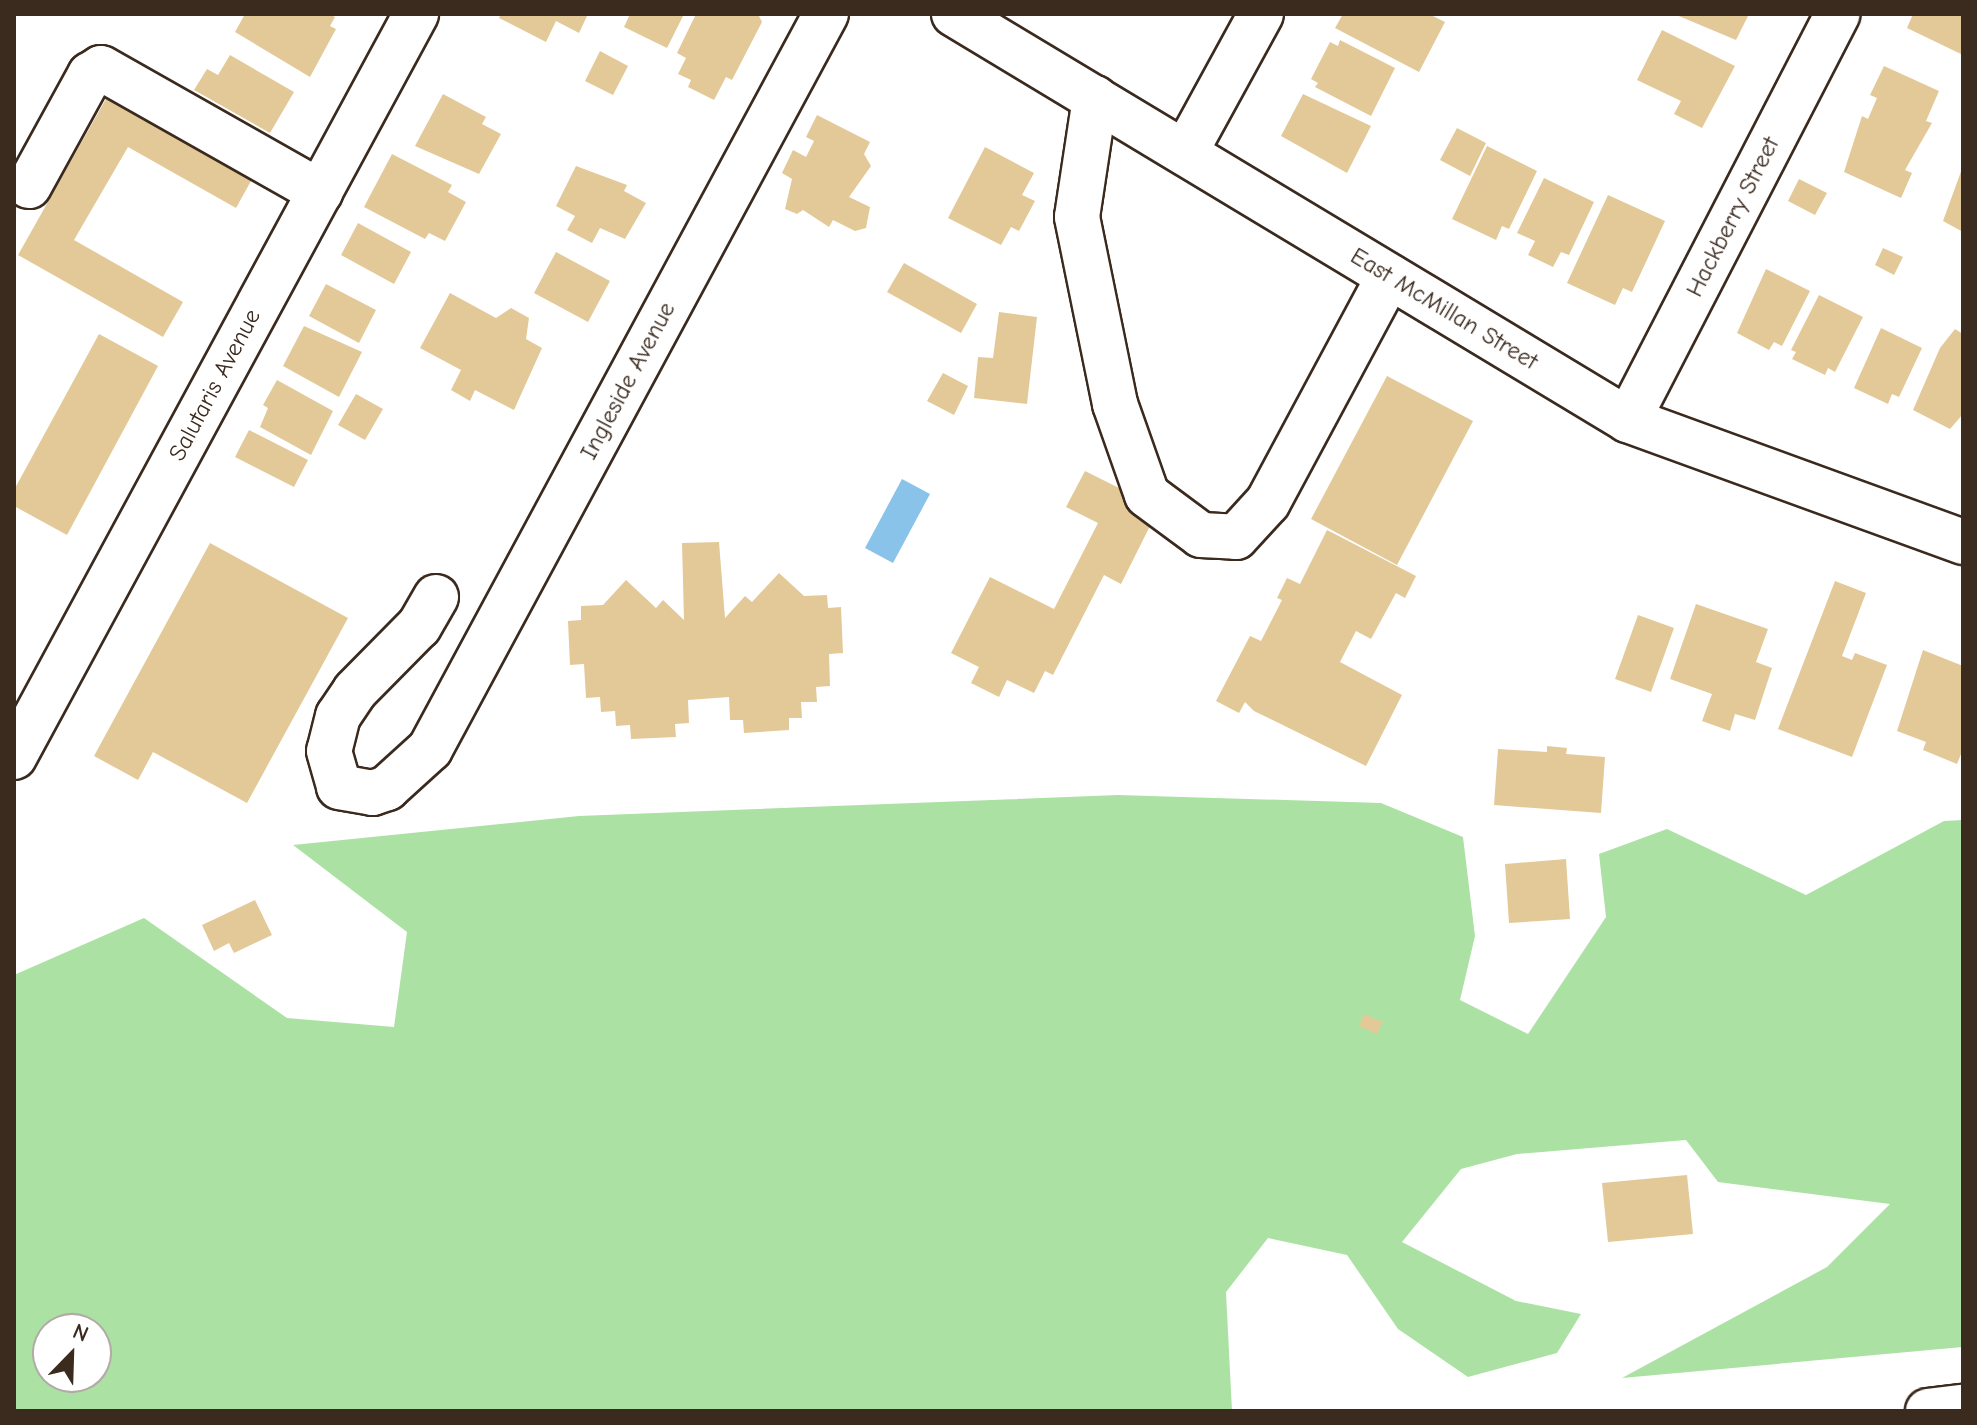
<!DOCTYPE html>
<style>
body{margin:0}
#map{position:relative;width:1977px;height:1425px;overflow:hidden;background:#fff;font-family:"Comic Neue",sans-serif}
div>[style]{position:absolute}
.green>*{inset:0;background:#ace1a4}
.water>*{inset:0;background:#8ac3e9}
.building>*{inset:0;background:#e3c998}
.roads{filter:drop-shadow(2px 0 #3b2a1e) drop-shadow(-2px 0 #3b2a1e) drop-shadow(0 2px #3b2a1e) drop-shadow(0 -2px #3b2a1e)}
.minor>*{height:44px;margin:-22px;padding:0 22px;transform-origin:22px;border-radius:22px;background:#fff}
.highway>*{height:44px;margin:-22px;padding:0 22px;transform-origin:22px;border-radius:22px;background:#fff}
span{translate:-50% -50%;white-space:nowrap;text-align:center;line-height:1.15;-webkit-text-stroke:8px #fff;paint-order:stroke}
.street-label{font-size:24px;color:#3b2a1e}
.frame{position:absolute;inset:0;border:16px solid #3b2a1e;pointer-events:none}
.north{position:absolute;left:32px;top:1313px;width:80px;height:80px;box-sizing:border-box;background:#fff;border:2px solid #b1aaa5;border-radius:50%;rotate:23deg;font-size:22px;font-weight:700;line-height:32px;text-align:center;color:#3b2a1e}
.north::after{content:'';display:block;margin:auto;width:28px;height:36px;background:#3b2a1e;clip-path:polygon(50% 0,100% 100%,50% 72%,0 100%)}
</style>
<div id="map">
<div class="green">
<div style="clip-path:polygon(evenodd,1118px 795px,1381px 803px,1463px 837px,1475px 936px,1460px 1000px,1528px 1034px,1606px 917px,1599px 854px,1667px 829px,1806px 895px,1944px 821px,1963px 820px,1963px 1347px,1622px 1378px,1827px 1267px,1890px 1204px,1718px 1182px,1686px 1140px,1517px 1154px,1461px 1169px,1402px 1242px,1516px 1301px,1581px 1314px,1557px 1353px,1468px 1377px,1398px 1329px,1347px 1255px,1268px 1238px,1226px 1292px,1232px 1411px,14px 1411px,14px 975px,144px 918px,287px 1018px,394px 1027px,407px 932px,293px 845px,579px 816px,1118px 795px,48px 1329px,96px 1329px,96px 1377px,48px 1377px,48px 1329px)"></div>
</div>
<div class="water">
<div style="clip-path:polygon(902px 479px,930px 494px,893px 563px,865px 548px)"></div>
</div>
<div class="building">
<div style="clip-path:polygon(245px 14px,329px 14px,335px 17px,330px 26px,336px 29px,310px 77px,235px 32px)"></div>
<div style="clip-path:polygon(501px 14px,588px 14px,579px 33px,556px 21px,546px 42px,499px 18px)"></div>
<div style="clip-path:polygon(630px 14px,684px 14px,667px 48px,624px 27px)"></div>
<div style="clip-path:polygon(696px 14px,758px 14px,762px 22px,732px 80px,726px 77px,714px 100px,688px 87px,691px 80px,678px 74px,686px 58px,677px 53px)"></div>
<div style="clip-path:polygon(1343px 14px,1429px 14px,1445px 22px,1419px 72px,1335px 28px)"></div>
<div style="clip-path:polygon(1674px 14px,1749px 14px,1736px 40px)"></div>
<div style="clip-path:polygon(1913px 14px,1963px 14px,1963px 55px,1907px 28px)"></div>
<div style="clip-path:polygon(1662px 30px,1735px 66px,1702px 128px,1674px 114px,1681px 101px,1637px 80px)"></div>
<div style="clip-path:polygon(1340px 40px,1395px 68px,1371px 116px,1315px 87px,1318px 83px,1311px 79px,1330px 42px,1338px 46px)"></div>
<div style="clip-path:polygon(600px 51px,628px 66px,613px 95px,585px 81px)"></div>
<div style="clip-path:polygon(230px 55px,294px 92px,270px 133px,194px 90px,207px 69px,218px 75px)"></div>
<div style="clip-path:polygon(1884px 66px,1939px 91px,1926px 121px,1932px 123px,1905px 170px,1912px 173px,1901px 198px,1844px 172px,1862px 116px,1868px 119px,1877px 98px,1870px 95px)"></div>
<div style="clip-path:polygon(111px 90px,256px 172px,236px 208px,128px 147px,74px 240px,183px 302px,163px 337px,18px 255px)"></div>
<div style="clip-path:polygon(443px 94px,486px 117px,482px 124px,501px 134px,479px 174px,415px 146px)"></div>
<div style="clip-path:polygon(1303px 94px,1371px 126px,1347px 173px,1281px 136px)"></div>
<div style="clip-path:polygon(817px 115px,870px 142px,864px 154px,871px 166px,849px 197px,870px 207px,866px 228px,855px 231px,833px 220px,829px 227px,803px 210px,797px 214px,785px 209px,792px 179px,782px 173px,793px 150px,806px 157px,814px 141px,806px 137px)"></div>
<div style="clip-path:polygon(1457px 128px,1486px 143px,1470px 176px,1440px 160px)"></div>
<div style="clip-path:polygon(1487px 146px,1537px 171px,1509px 229px,1502px 226px,1496px 240px,1452px 219px)"></div>
<div style="clip-path:polygon(985px 147px,1034px 173px,1022px 195px,1035px 201px,1019px 231px,1011px 227px,1001px 245px,948px 218px)"></div>
<div style="clip-path:polygon(392px 154px,452px 185px,448px 192px,466px 202px,445px 241px,429px 233px,425px 239px,364px 207px)"></div>
<div style="clip-path:polygon(576px 166px,627px 185px,624px 191px,646px 203px,625px 239px,600px 228px,592px 243px,567px 230px,575px 216px,556px 206px)"></div>
<div style="clip-path:polygon(1963px 166px,1963px 232px,1943px 221px)"></div>
<div style="clip-path:polygon(1544px 178px,1594px 202px,1569px 255px,1561px 252px,1553px 267px,1528px 255px,1535px 241px,1517px 233px)"></div>
<div style="clip-path:polygon(1799px 179px,1827px 193px,1815px 215px,1788px 201px)"></div>
<div style="clip-path:polygon(1608px 195px,1665px 221px,1632px 292px,1623px 288px,1615px 305px,1567px 283px)"></div>
<div style="clip-path:polygon(358px 223px,411px 252px,394px 284px,341px 255px)"></div>
<div style="clip-path:polygon(1883px 248px,1903px 257px,1894px 275px,1875px 265px)"></div>
<div style="clip-path:polygon(556px 252px,610px 281px,588px 322px,534px 293px)"></div>
<div style="clip-path:polygon(904px 263px,977px 304px,961px 333px,887px 292px)"></div>
<div style="clip-path:polygon(1766px 269px,1810px 291px,1782px 346px,1774px 342px,1769px 350px,1737px 333px)"></div>
<div style="clip-path:polygon(326px 284px,376px 310px,359px 343px,309px 316px)"></div>
<div style="clip-path:polygon(450px 293px,496px 318px,511px 308px,529px 318px,526px 339px,542px 348px,514px 410px,475px 390px,470px 401px,451px 390px,461px 370px,420px 348px)"></div>
<div style="clip-path:polygon(1819px 295px,1863px 317px,1835px 372px,1828px 368px,1825px 375px,1792px 359px,1796px 352px,1791px 350px)"></div>
<div style="clip-path:polygon(999px 312px,1037px 317px,1027px 404px,974px 398px,978px 357px,993px 358px)"></div>
<div style="clip-path:polygon(304px 326px,362px 352px,339px 397px,283px 366px)"></div>
<div style="clip-path:polygon(1881px 328px,1922px 348px,1899px 397px,1892px 394px,1888px 404px,1854px 388px)"></div>
<div style="clip-path:polygon(1955px 329px,1963px 334px,1963px 414px,1950px 429px,1913px 410px,1940px 348px)"></div>
<div style="clip-path:polygon(99px 334px,158px 366px,67px 535px,14px 506px,14px 490px)"></div>
<div style="clip-path:polygon(943px 373px,968px 386px,954px 415px,927px 401px)"></div>
<div style="clip-path:polygon(1387px 376px,1473px 421px,1397px 565px,1311px 519px)"></div>
<div style="clip-path:polygon(277px 380px,333px 411px,311px 455px,260px 427px,268px 408px,263px 405px)"></div>
<div style="clip-path:polygon(356px 394px,383px 409px,365px 440px,338px 425px)"></div>
<div style="clip-path:polygon(249px 430px,308px 460px,294px 487px,235px 457px)"></div>
<div style="clip-path:polygon(1085px 471px,1159px 508px,1121px 584px,1104px 575px,1053px 675px,1045px 671px,1034px 693px,1007px 680px,999px 697px,971px 683px,979px 667px,951px 653px,990px 577px,1054px 609px,1098px 523px,1066px 507px)"></div>
<div style="clip-path:polygon(1327px 530px,1416px 576px,1405px 598px,1396px 593px,1371px 639px,1356px 631px,1340px 662px,1402px 695px,1366px 766px,1254px 711px,1245px 702px,1239px 713px,1216px 701px,1250px 636px,1261px 641px,1282px 600px,1277px 598px,1287px 578px,1300px 584px)"></div>
<div style="clip-path:polygon(719px 542px,725px 618px,745px 596px,752px 602px,779px 573px,804px 596px,827px 595px,828px 608px,841px 607px,843px 653px,829px 654px,830px 686px,816px 687px,817px 702px,801px 702px,802px 718px,789px 718px,789px 730px,744px 733px,743px 720px,730px 720px,729px 697px,688px 700px,689px 723px,675px 724px,676px 737px,631px 739px,630px 725px,616px 726px,615px 711px,601px 712px,600px 697px,586px 698px,584px 664px,570px 665px,568px 621px,581px 620px,581px 606px,603px 605px,626px 580px,656px 608px,663px 600px,684px 620px,682px 543px)"></div>
<div style="clip-path:polygon(210px 543px,348px 618px,247px 803px,153px 752px,138px 780px,94px 756px)"></div>
<div style="clip-path:polygon(1835px 581px,1866px 593px,1842px 656px,1852px 660px,1855px 653px,1887px 665px,1852px 757px,1778px 729px)"></div>
<div style="clip-path:polygon(1696px 604px,1768px 629px,1756px 662px,1772px 668px,1755px 720px,1735px 714px,1730px 731px,1702px 721px,1712px 694px,1670px 679px)"></div>
<div style="clip-path:polygon(1638px 615px,1674px 628px,1651px 692px,1615px 679px)"></div>
<div style="clip-path:polygon(1923px 650px,1963px 666px,1963px 749px,1957px 764px,1923px 750px,1926px 742px,1897px 731px)"></div>
<div style="clip-path:polygon(1547px 746px,1567px 748px,1566px 754px,1605px 757px,1601px 813px,1494px 805px,1498px 749px,1547px 752px)"></div>
<div style="clip-path:polygon(1566px 859px,1570px 919px,1509px 923px,1505px 864px)"></div>
<div style="clip-path:polygon(255px 900px,272px 935px,234px 953px,229px 943px,214px 951px,202px 925px)"></div>
<div style="clip-path:polygon(1364px 1014px,1383px 1022px,1377px 1034px,1359px 1026px)"></div>
<div style="clip-path:polygon(1687px 1175px,1693px 1234px,1608px 1242px,1602px 1183px)"></div>
</div>
<div class="roads">
<div class="minor">
<div style="left:954px;top:14px;width:787px;rotate:31.06deg"></div>
<div style="left:1628px;top:420px;width:357px;rotate:20deg"></div>
<div style="left:1095px;top:98px;width:120px;rotate:98.6deg"></div>
<div style="left:1077px;top:217px;width:191px;rotate:78.5deg"></div>
<div style="left:1115px;top:404px;width:96px;rotate:70.6deg"></div>
<div style="left:1147px;top:495px;width:67px;rotate:36.5deg"></div>
<div style="left:1201px;top:535px;width:35px;rotate:3deg"></div>
<div style="left:1236px;top:537px;width:47px;rotate:-47.6deg"></div>
<div style="left:1268px;top:502px;width:256px;rotate:-61.8deg"></div>
<div style="left:1186px;top:151px;width:156px;rotate:-61.3deg"></div>
<div style="left:29px;top:186px;width:127px;rotate:-61.2deg"></div>
<div style="left:90px;top:75px;width:13px;rotate:-32deg"></div>
<div style="left:101px;top:68px;width:252px;rotate:29.5deg"></div>
<div style="left:1628px;top:420px;width:457px;rotate:-62.7deg"></div>
<div style="left:436px;top:597px;width:34px;rotate:120deg"></div>
<div style="left:419px;top:626px;width:91px;rotate:134.6deg"></div>
<div style="left:355px;top:691px;width:30px;rotate:124deg"></div>
<div style="left:338px;top:716px;width:36px;rotate:104deg"></div>
<div style="left:329px;top:751px;width:37px;rotate:74deg"></div>
<div style="left:339px;top:787px;width:34px;rotate:10deg"></div>
<div style="left:372px;top:793px;width:16px;rotate:-18deg"></div>
<div style="left:387px;top:788px;width:58px;rotate:-42.2deg"></div>
<div style="left:430px;top:749px;width:835px;rotate:-61.69deg"></div>
<div style="left:14px;top:757px;width:845px;rotate:-61.58deg"></div>
</div>
<div class="highway">
<div style="left:1928px;top:1411px;width:35px;rotate:-7deg"></div>
</div>
</div>
<div class="street-label">
<span style="left:1733px;top:217px;rotate:-63deg">Hackberry Street</span>
<span style="left:1444px;top:309px;rotate:31deg">East McMillan Street</span>
<span style="left:628px;top:381px;rotate:-62deg">Ingleside Avenue</span>
<span style="left:215px;top:385px;rotate:-62deg">Salutaris Avenue</span>
</div>
<div class="frame"></div>
<div class="north">N</div>
</div>
